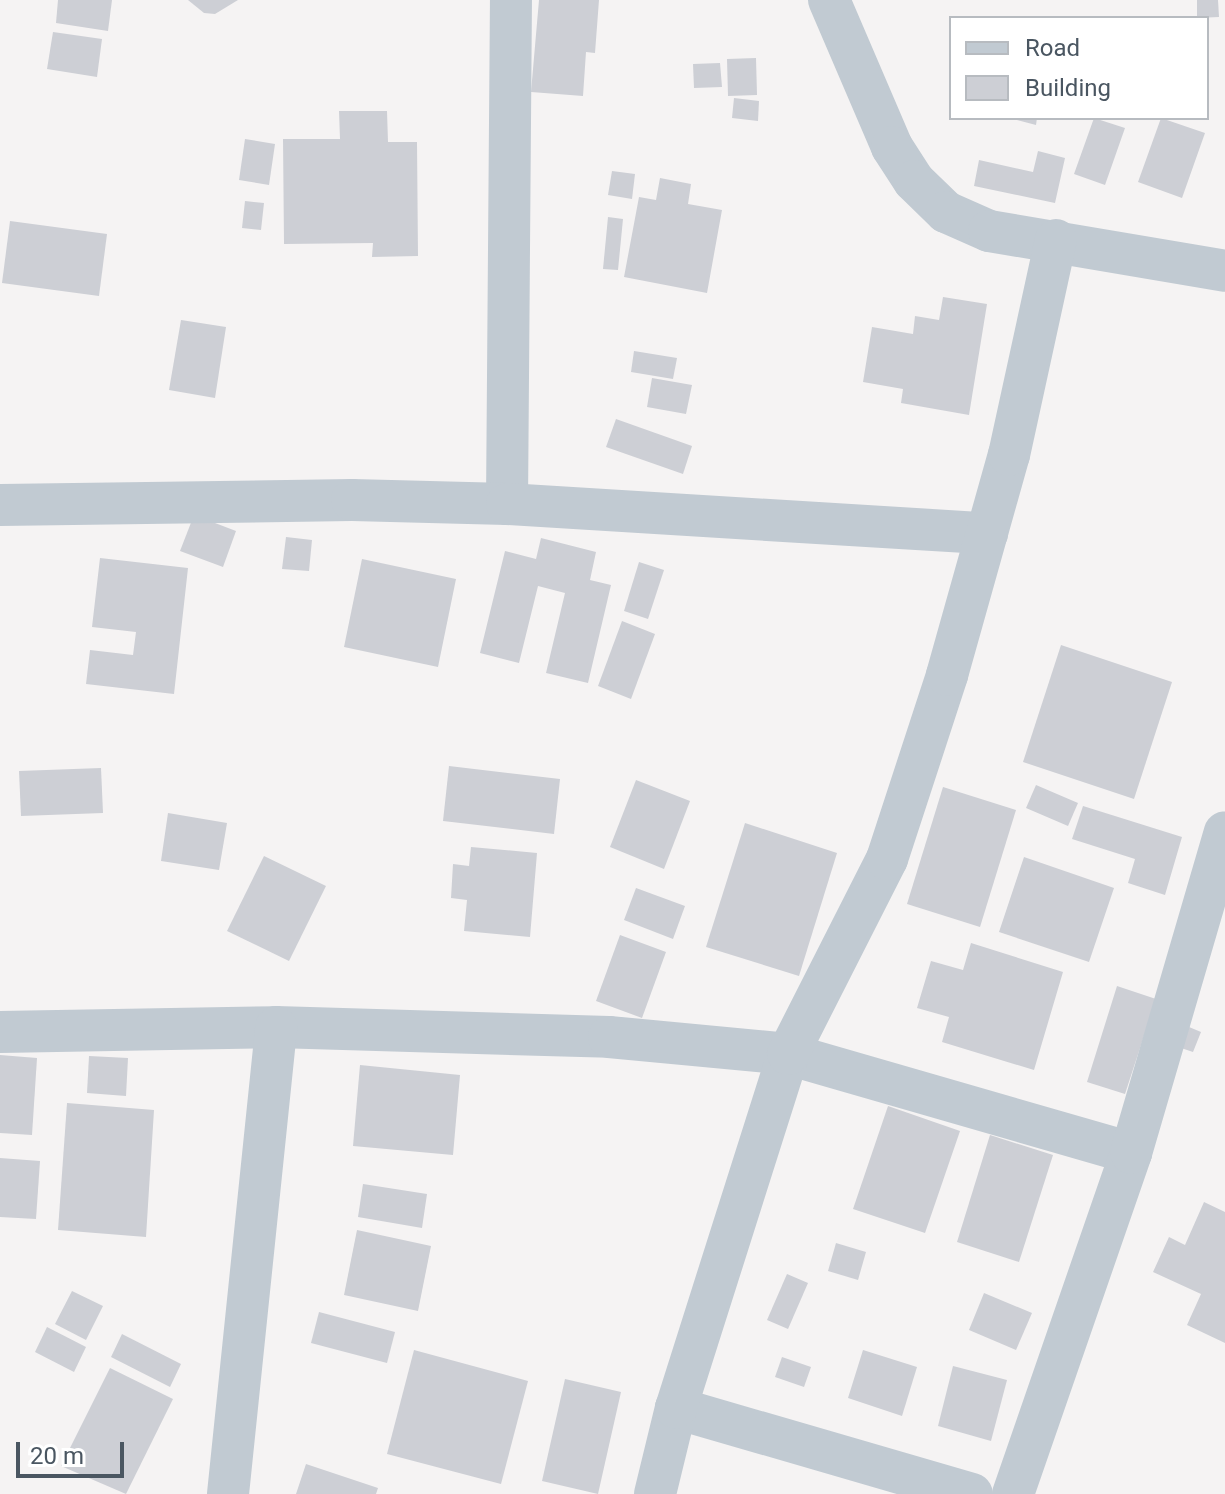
<!DOCTYPE html>
<style>
body{margin:0}
#map{position:relative;width:1225px;height:1494px;overflow:hidden;background:#f5f3f3;font-family:Roboto,sans-serif}
div>[style]{position:absolute}
.building>*{inset:0;background:#cdcfd5}
.minor>*{height:42px;margin:-21px;padding:0 21px;transform-origin:21px;border-radius:21px;background:#c1cad2}
span{translate:-50% -50%;white-space:nowrap;text-align:center;line-height:1.15;-webkit-text-stroke:6px #fff;paint-order:stroke}
.legend{position:absolute;left:949px;top:16px;width:260px;height:104px;box-sizing:border-box;background:#fff;border:2px solid #b7bbc0;margin:0;padding:10px 14px;list-style:none;font-size:24px;color:#4a5661}
.legend li{display:flex;align-items:center;gap:16px;height:40px}
.legend b{width:40px;border:2px solid #b7bbc0}
.scale{position:absolute;left:16px;top:1442px;width:108px;height:36px;box-sizing:border-box;border:4px solid #4a5661;border-top:0;padding-left:10px;font-size:24px;line-height:28px;white-space:nowrap;color:#4a5661;-webkit-text-stroke:6px #fff;paint-order:stroke}
</style>
<div id="map">
<div class="building">
<div style="clip-path:polygon(58px 0,112px 0,108px 31px,56px 23px)"></div>
<div style="clip-path:polygon(188px 0,238px 0,215px 14px,204px 13px)"></div>
<div style="clip-path:polygon(539px 0,599px 0,595px 53px,586px 52px,583px 96px,531px 92px)"></div>
<div style="clip-path:polygon(1197px 0,1218px 0,1219px 17px,1197px 18px)"></div>
<div style="clip-path:polygon(53px 32px,102px 39px,97px 77px,47px 69px)"></div>
<div style="clip-path:polygon(756px 58px,757px 95px,728px 96px,727px 59px)"></div>
<div style="clip-path:polygon(720px 63px,722px 87px,694px 88px,693px 64px)"></div>
<div style="clip-path:polygon(734px 98px,759px 101px,758px 121px,732px 118px)"></div>
<div style="clip-path:polygon(339px 111px,387px 111px,388px 142px,417px 142px,418px 256px,372px 257px,373px 243px,284px 244px,283px 139px,340px 139px)"></div>
<div style="clip-path:polygon(1009px 118px,1037px 118px,1036px 125px)"></div>
<div style="clip-path:polygon(1094px 118px,1125px 128px,1105px 185px,1074px 174px)"></div>
<div style="clip-path:polygon(1161px 118px,1205px 133px,1182px 198px,1138px 182px)"></div>
<div style="clip-path:polygon(245px 139px,275px 144px,269px 185px,239px 180px)"></div>
<div style="clip-path:polygon(1038px 151px,1065px 158px,1055px 203px,974px 186px,979px 160px,1033px 172px)"></div>
<div style="clip-path:polygon(612px 171px,635px 174px,632px 199px,608px 195px)"></div>
<div style="clip-path:polygon(660px 178px,691px 184px,688px 204px,722px 210px,707px 293px,624px 277px,639px 197px,656px 200px)"></div>
<div style="clip-path:polygon(245px 201px,264px 203px,261px 230px,242px 228px)"></div>
<div style="clip-path:polygon(608px 217px,623px 219px,618px 270px,603px 269px)"></div>
<div style="clip-path:polygon(10px 221px,107px 234px,99px 296px,2px 283px)"></div>
<div style="clip-path:polygon(943px 297px,987px 304px,969px 415px,901px 403px,903px 389px,863px 382px,872px 327px,913px 334px,915px 316px,939px 320px)"></div>
<div style="clip-path:polygon(181px 320px,226px 327px,215px 398px,169px 390px)"></div>
<div style="clip-path:polygon(634px 351px,677px 358px,673px 379px,631px 372px)"></div>
<div style="clip-path:polygon(652px 378px,692px 385px,686px 414px,647px 407px)"></div>
<div style="clip-path:polygon(616px 419px,692px 446px,683px 474px,606px 447px)"></div>
<div style="clip-path:polygon(194px 515px,236px 531px,223px 567px,180px 551px)"></div>
<div style="clip-path:polygon(286px 537px,312px 540px,309px 571px,282px 569px)"></div>
<div style="clip-path:polygon(541px 538px,596px 552px,590px 580px,611px 585px,588px 683px,546px 673px,565px 593px,538px 586px,519px 663px,480px 653px,505px 551px,536px 559px)"></div>
<div style="clip-path:polygon(100px 558px,188px 568px,174px 694px,86px 684px,90px 650px,133px 655px,136px 632px,92px 627px)"></div>
<div style="clip-path:polygon(362px 559px,456px 579px,438px 667px,344px 647px)"></div>
<div style="clip-path:polygon(639px 562px,664px 570px,648px 619px,624px 611px)"></div>
<div style="clip-path:polygon(622px 621px,655px 634px,631px 699px,598px 686px)"></div>
<div style="clip-path:polygon(1061px 645px,1172px 682px,1134px 799px,1023px 762px)"></div>
<div style="clip-path:polygon(449px 766px,560px 779px,554px 834px,443px 821px)"></div>
<div style="clip-path:polygon(101px 768px,103px 813px,21px 816px,19px 771px)"></div>
<div style="clip-path:polygon(636px 780px,690px 801px,664px 869px,610px 847px)"></div>
<div style="clip-path:polygon(1036px 785px,1078px 803px,1068px 826px,1026px 808px)"></div>
<div style="clip-path:polygon(943px 787px,1016px 810px,980px 927px,907px 904px)"></div>
<div style="clip-path:polygon(1083px 806px,1182px 837px,1165px 895px,1128px 883px,1135px 859px,1072px 839px)"></div>
<div style="clip-path:polygon(168px 813px,227px 823px,219px 870px,161px 861px)"></div>
<div style="clip-path:polygon(745px 823px,837px 853px,799px 976px,706px 947px)"></div>
<div style="clip-path:polygon(471px 847px,537px 853px,530px 937px,464px 931px,467px 900px,451px 898px,453px 864px,469px 866px)"></div>
<div style="clip-path:polygon(264px 856px,326px 886px,289px 961px,227px 931px)"></div>
<div style="clip-path:polygon(1024px 857px,1114px 888px,1089px 962px,999px 932px)"></div>
<div style="clip-path:polygon(636px 888px,685px 906px,673px 939px,624px 920px)"></div>
<div style="clip-path:polygon(620px 935px,666px 952px,642px 1018px,596px 1001px)"></div>
<div style="clip-path:polygon(971px 943px,1063px 972px,1034px 1070px,942px 1042px,949px 1017px,917px 1008px,931px 961px,963px 970px)"></div>
<div style="clip-path:polygon(1117px 986px,1156px 999px,1125px 1094px,1087px 1082px)"></div>
<div style="clip-path:polygon(1189px 1027px,1201px 1032px,1193px 1052px,1181px 1048px)"></div>
<div style="clip-path:polygon(0 1055px,37px 1058px,32px 1135px,0 1133px)"></div>
<div style="clip-path:polygon(89px 1056px,128px 1058px,126px 1096px,87px 1093px)"></div>
<div style="clip-path:polygon(360px 1065px,460px 1075px,453px 1155px,353px 1146px)"></div>
<div style="clip-path:polygon(67px 1103px,154px 1110px,146px 1237px,58px 1230px)"></div>
<div style="clip-path:polygon(888px 1106px,960px 1131px,925px 1233px,853px 1209px)"></div>
<div style="clip-path:polygon(990px 1135px,1053px 1155px,1019px 1262px,957px 1242px)"></div>
<div style="clip-path:polygon(0 1158px,40px 1161px,36px 1219px,0 1217px)"></div>
<div style="clip-path:polygon(363px 1184px,427px 1194px,422px 1228px,358px 1217px)"></div>
<div style="clip-path:polygon(1204px 1202px,1225px 1212px,1225px 1343px,1187px 1325px,1201px 1294px,1153px 1272px,1169px 1237px,1185px 1245px)"></div>
<div style="clip-path:polygon(357px 1230px,431px 1246px,418px 1311px,344px 1295px)"></div>
<div style="clip-path:polygon(836px 1243px,866px 1252px,858px 1280px,828px 1271px)"></div>
<div style="clip-path:polygon(787px 1274px,808px 1283px,788px 1329px,767px 1320px)"></div>
<div style="clip-path:polygon(72px 1291px,103px 1306px,86px 1340px,55px 1324px)"></div>
<div style="clip-path:polygon(984px 1293px,1032px 1313px,1016px 1350px,969px 1330px)"></div>
<div style="clip-path:polygon(319px 1312px,395px 1332px,387px 1363px,311px 1343px)"></div>
<div style="clip-path:polygon(47px 1327px,86px 1347px,74px 1372px,35px 1352px)"></div>
<div style="clip-path:polygon(122px 1334px,181px 1364px,170px 1387px,111px 1357px)"></div>
<div style="clip-path:polygon(414px 1350px,528px 1381px,501px 1484px,387px 1454px)"></div>
<div style="clip-path:polygon(863px 1350px,917px 1367px,902px 1416px,848px 1398px)"></div>
<div style="clip-path:polygon(782px 1357px,811px 1367px,804px 1387px,775px 1377px)"></div>
<div style="clip-path:polygon(953px 1366px,1007px 1380px,991px 1441px,938px 1426px)"></div>
<div style="clip-path:polygon(110px 1368px,173px 1399px,126px 1494px,61px 1466px)"></div>
<div style="clip-path:polygon(565px 1379px,621px 1392px,598px 1494px,542px 1481px)"></div>
<div style="clip-path:polygon(306px 1464px,378px 1488px,376px 1494px,296px 1494px)"></div>
</div>
<div class="minor">
<div style="left:829px;top:0;width:160px;rotate:66.8deg"></div>
<div style="left:892px;top:147px;width:40px;rotate:57.1deg"></div>
<div style="left:914px;top:181px;width:45px;rotate:44.1deg"></div>
<div style="left:946px;top:212px;width:47px;rotate:23.8deg"></div>
<div style="left:989px;top:231px;width:239px;rotate:9.6deg"></div>
<div style="left:507px;top:504px;width:504px;rotate:-89.55deg"></div>
<div style="left:0;top:505px;width:352px;rotate:-0.8deg"></div>
<div style="left:352px;top:500px;width:155px;rotate:1.5deg"></div>
<div style="left:507px;top:504px;width:481px;rotate:3.5deg"></div>
<div style="left:0;top:1032px;width:276px;rotate:-1deg"></div>
<div style="left:276px;top:1027px;width:333px;rotate:1.7deg"></div>
<div style="left:609px;top:1037px;width:180px;rotate:5.4deg"></div>
<div style="left:788px;top:1054px;width:357px;rotate:16.1deg"></div>
<div style="left:676px;top:1408px;width:308px;rotate:16.2deg"></div>
<div style="left:228px;top:1494px;width:469px;rotate:-84.1deg"></div>
<div style="left:655px;top:1494px;width:89px;rotate:-76.3deg"></div>
<div style="left:676px;top:1408px;width:371px;rotate:-72.4deg"></div>
<div style="left:788px;top:1054px;width:219px;rotate:-63.1deg"></div>
<div style="left:887px;top:859px;width:194px;rotate:-71.9deg"></div>
<div style="left:947px;top:675px;width:229px;rotate:-74.3deg"></div>
<div style="left:1009px;top:455px;width:220px;rotate:-77.7deg"></div>
<div style="left:1013px;top:1494px;width:361px;rotate:-70.9deg"></div>
<div style="left:1131px;top:1153px;width:334px;rotate:-73.7deg"></div>
</div>
<ul class="legend">
<li><b style="height:10px;background:#c1cad2"></b>Road</li>
<li><b style="height:22px;background:#cdcfd5"></b>Building</li>
</ul>
<div class="scale">20 m</div>
</div>
